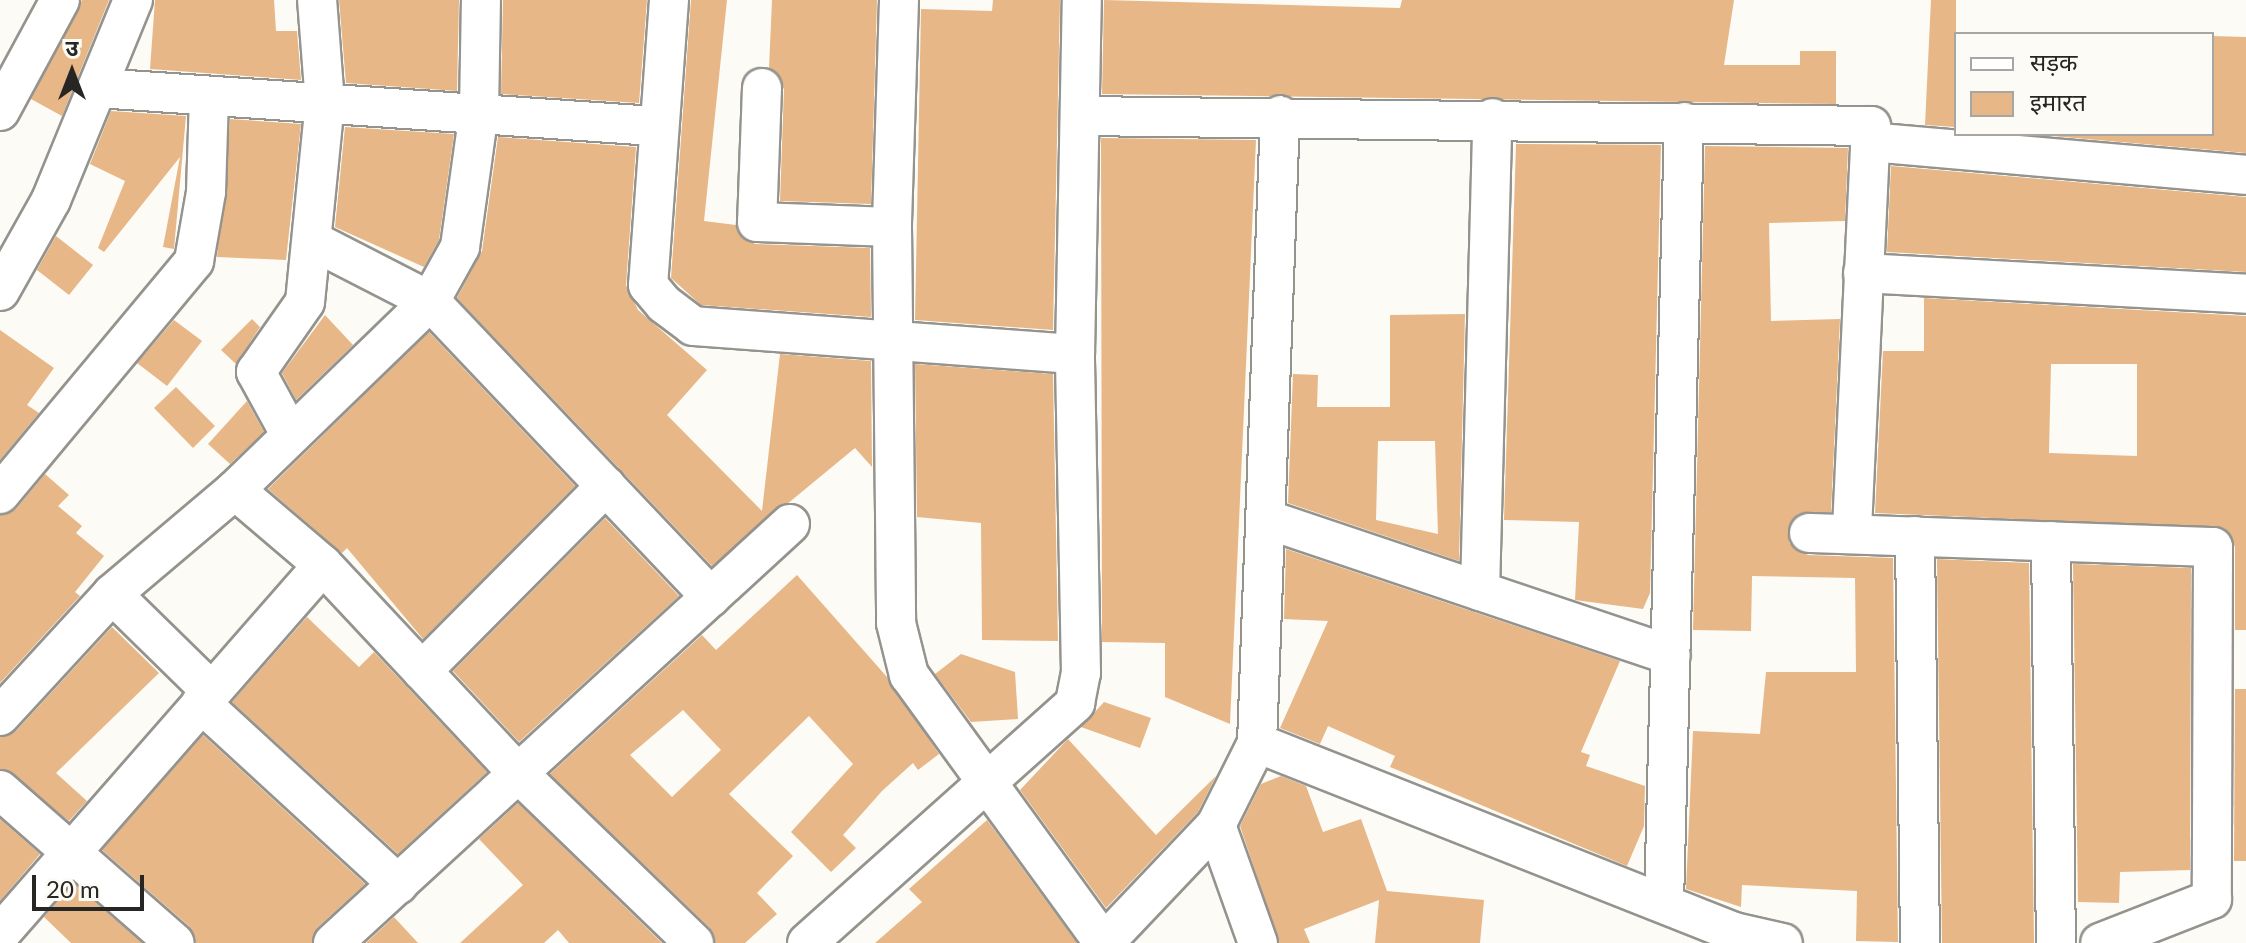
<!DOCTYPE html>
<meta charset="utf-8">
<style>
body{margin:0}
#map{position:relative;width:2246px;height:943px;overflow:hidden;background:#fcfbf6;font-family:Lato,"Noto Sans Devanagari",sans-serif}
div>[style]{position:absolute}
.building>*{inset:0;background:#e7b787}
.roads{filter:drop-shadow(2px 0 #94938e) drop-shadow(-2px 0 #94938e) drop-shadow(0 2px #94938e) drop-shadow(0 -2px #94938e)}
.minor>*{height:38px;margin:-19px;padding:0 19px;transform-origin:19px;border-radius:19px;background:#fff}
span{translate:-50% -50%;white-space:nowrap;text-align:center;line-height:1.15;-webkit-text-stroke:6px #fcfbf6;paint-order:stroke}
.legend{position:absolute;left:1954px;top:32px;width:260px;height:104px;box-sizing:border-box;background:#fcfbf6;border:2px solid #a7a6a2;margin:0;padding:10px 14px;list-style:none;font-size:24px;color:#272624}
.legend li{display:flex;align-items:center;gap:16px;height:40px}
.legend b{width:40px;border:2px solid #a7a6a2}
.north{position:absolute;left:32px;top:32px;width:80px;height:80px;-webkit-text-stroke:6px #fcfbf6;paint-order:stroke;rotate:0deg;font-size:22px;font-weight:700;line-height:32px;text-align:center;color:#272624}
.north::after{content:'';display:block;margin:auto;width:28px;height:36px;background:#272624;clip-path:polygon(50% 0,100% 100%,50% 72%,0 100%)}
.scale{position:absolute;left:32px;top:875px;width:112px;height:36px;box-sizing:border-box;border:4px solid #272624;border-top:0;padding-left:10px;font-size:24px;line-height:28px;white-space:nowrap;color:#272624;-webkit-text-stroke:6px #fcfbf6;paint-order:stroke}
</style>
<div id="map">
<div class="building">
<div style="clip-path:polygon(82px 0,109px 0,62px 116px,31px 99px)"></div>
<div style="clip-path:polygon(155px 0,274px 0,276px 31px,297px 31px,301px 80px,150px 69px)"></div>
<div style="clip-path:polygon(339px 0,459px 0,457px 91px,346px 83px)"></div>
<div style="clip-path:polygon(503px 0,647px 0,639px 103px,501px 94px)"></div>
<div style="clip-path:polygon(691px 0,727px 0,704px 221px,736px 225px,755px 244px,870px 248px,871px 317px,701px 305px,671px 278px)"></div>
<div style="clip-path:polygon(772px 0,877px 0,871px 204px,780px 201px,784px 89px,769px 68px)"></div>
<div style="clip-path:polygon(993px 0,1060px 0,1053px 330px,915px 320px,921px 9px,992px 11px)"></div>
<div style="clip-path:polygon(1104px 0,1400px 8px,1402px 0,1734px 0,1724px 65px,1800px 65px,1800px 51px,1836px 51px,1836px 104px,1102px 94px)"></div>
<div style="clip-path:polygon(1931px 0,1956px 0,1956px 127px,1925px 125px)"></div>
<div style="clip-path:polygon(2212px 36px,2246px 37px,2246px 153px,2030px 134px,2212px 134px)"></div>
<div style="clip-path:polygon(111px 111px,186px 116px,174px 249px,163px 247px,180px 157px,104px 252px,98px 248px,125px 181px,90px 164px)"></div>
<div style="clip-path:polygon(230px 119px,301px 124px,286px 260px,217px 257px)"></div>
<div style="clip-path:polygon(345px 127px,454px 134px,439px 240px,424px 267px,335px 227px)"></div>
<div style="clip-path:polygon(498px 137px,636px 147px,626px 285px,638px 310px,707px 370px,667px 415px,762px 511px,780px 354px,871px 361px,872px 467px,855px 448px,712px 566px,457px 298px,482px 251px)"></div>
<div style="clip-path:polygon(1101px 138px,1256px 140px,1230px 724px,1165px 697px,1165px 643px,1102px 642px)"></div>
<div style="clip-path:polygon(1516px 144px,1661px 145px,1650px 593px,1643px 609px,1575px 600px,1579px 522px,1504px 520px)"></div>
<div style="clip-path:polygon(1705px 146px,1848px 148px,1845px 221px,1769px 223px,1771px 321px,1840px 319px,1831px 512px,1798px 514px,1789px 543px,1808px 555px,1893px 558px,1898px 942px,1856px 941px,1857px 891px,1742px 885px,1741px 907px,1686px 889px,1693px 731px,1760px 734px,1766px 672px,1856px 672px,1855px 578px,1752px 576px,1751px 631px,1693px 630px)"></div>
<div style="clip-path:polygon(1891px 166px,2246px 197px,2246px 272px,1887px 252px)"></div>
<div style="clip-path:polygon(56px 236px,93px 265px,69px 295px,37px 270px)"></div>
<div style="clip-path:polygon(evenodd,1924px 298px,2246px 316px,2246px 630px,2235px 630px,2235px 547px,2224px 528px,1875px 513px,1883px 351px,1924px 351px,1924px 298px,2051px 364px,2137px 364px,2137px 456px,2049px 453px,2051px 364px)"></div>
<div style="clip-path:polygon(evenodd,1465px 314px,1459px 561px,1288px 503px,1293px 374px,1318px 375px,1317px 407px,1390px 407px,1390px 315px,1465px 314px,1378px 441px,1435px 441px,1438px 534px,1376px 520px,1378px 441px)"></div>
<div style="clip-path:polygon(325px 315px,353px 345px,296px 400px,282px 373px)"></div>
<div style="clip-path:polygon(252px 319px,260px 327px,236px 364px,221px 350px)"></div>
<div style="clip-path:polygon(174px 320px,202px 341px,167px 386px,137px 363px)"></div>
<div style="clip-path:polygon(0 330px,54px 368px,27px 405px,39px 413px,0 460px)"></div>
<div style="clip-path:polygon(429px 332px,575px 486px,423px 639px,347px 548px,342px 553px,268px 489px)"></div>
<div style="clip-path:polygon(915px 364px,1053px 374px,1058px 641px,982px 640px,981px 523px,917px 517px)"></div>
<div style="clip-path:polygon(176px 387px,215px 426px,193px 448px,154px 408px)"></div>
<div style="clip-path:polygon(247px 401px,264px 432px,230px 464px,208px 444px)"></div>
<div style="clip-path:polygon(45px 474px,69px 495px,58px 506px,82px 526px,76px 533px,104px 556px,75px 592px,80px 596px,0 683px,0 515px,16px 509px)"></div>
<div style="clip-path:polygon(605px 518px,679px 596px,519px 742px,453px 671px)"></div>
<div style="clip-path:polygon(1286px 549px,1620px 661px,1581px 752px,1590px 755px,1586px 766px,1645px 786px,1644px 826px,1627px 866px,1390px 767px,1395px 756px,1328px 726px,1320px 744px,1280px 728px,1328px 621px,1284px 619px)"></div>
<div style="clip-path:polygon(1937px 559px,2029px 563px,2034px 943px,1942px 943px)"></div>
<div style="clip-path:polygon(2073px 564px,2191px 568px,2190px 870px,2120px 872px,2119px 903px,2078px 902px)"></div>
<div style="clip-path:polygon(evenodd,797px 575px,887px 677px,939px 754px,918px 770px,913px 763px,882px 791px,843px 835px,856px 848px,831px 872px,791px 832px,853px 764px,809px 716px,729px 794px,793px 856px,757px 893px,777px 914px,745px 943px,715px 943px,709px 927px,550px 774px,702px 635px,716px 650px,797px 575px,683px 710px,721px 750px,672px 797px,630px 755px,683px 710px)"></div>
<div style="clip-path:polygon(307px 617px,359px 667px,374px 652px,487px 772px,398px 854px,232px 702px)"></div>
<div style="clip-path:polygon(112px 627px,159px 673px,56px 773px,87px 801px,69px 821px,0 769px,0 737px,16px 731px)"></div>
<div style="clip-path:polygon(961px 654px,1015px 672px,1018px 719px,971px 722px,935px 674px)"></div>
<div style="clip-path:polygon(2235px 689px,2246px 689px,2246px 861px,2234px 861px)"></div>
<div style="clip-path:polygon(1104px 702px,1151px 718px,1140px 748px,1081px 727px)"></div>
<div style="clip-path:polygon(203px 735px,365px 884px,318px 927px,312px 943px,196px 943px,189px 926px,102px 850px)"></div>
<div style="clip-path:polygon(1068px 739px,1156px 835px,1216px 776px,1198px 812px,1106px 908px,1020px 790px)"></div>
<div style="clip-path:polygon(1281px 776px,1306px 786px,1323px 832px,1361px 819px,1387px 891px,1484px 900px,1480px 943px,1375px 943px,1379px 900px,1304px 929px,1310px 943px,1279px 943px,1240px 826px,1261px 784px)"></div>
<div style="clip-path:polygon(518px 803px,662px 943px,569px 943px,558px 930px,544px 943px,460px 943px,523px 885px,479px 839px)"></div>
<div style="clip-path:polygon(0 819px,40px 854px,0 901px)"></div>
<div style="clip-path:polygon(987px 820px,1077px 943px,875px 943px,922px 902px,909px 889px)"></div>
<div style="clip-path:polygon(73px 883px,142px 943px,71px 943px,44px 917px)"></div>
<div style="clip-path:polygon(394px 917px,418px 943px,366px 943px)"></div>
</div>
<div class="roads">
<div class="minor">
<div style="left:669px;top:0;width:286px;rotate:94.2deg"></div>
<div style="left:648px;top:285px;width:25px;rotate:50deg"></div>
<div style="left:664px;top:304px;width:36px;rotate:37deg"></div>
<div style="left:693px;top:326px;width:383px;rotate:4.2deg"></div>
<div style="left:899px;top:0;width:227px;rotate:91.8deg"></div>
<div style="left:892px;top:227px;width:396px;rotate:89.4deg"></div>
<div style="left:896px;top:623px;width:54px;rotate:76deg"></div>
<div style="left:909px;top:675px;width:331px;rotate:54deg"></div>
<div style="left:98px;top:88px;width:557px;rotate:3.91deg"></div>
<div style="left:762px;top:88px;width:134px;rotate:92.1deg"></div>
<div style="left:757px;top:222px;width:135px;rotate:2.1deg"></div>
<div style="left:0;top:111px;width:126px;rotate:-61.6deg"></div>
<div style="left:1080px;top:116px;width:791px;rotate:0.72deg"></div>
<div style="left:1871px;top:126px;width:408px;rotate:92.7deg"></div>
<div style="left:1870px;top:142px;width:377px;rotate:5deg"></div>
<div style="left:315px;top:242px;width:129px;rotate:27.2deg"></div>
<div style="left:430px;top:301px;width:408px;rotate:46.5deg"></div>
<div style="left:1863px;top:273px;width:384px;rotate:3.1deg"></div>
<div style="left:0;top:291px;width:104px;rotate:-60.7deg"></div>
<div style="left:51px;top:200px;width:216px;rotate:-67.7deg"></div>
<div style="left:290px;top:434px;width:71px;rotate:-118.7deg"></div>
<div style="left:256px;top:372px;width:85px;rotate:-55deg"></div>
<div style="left:305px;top:302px;width:200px;rotate:-84.3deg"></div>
<div style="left:325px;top:103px;width:103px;rotate:-94.4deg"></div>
<div style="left:235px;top:490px;width:116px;rotate:40.4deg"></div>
<div style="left:323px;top:565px;width:284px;rotate:46.9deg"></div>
<div style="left:517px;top:772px;width:246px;rotate:44deg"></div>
<div style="left:0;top:494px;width:303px;rotate:-50.2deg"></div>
<div style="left:194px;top:261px;width:70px;rotate:-80.1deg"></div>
<div style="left:206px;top:192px;width:96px;rotate:-88.2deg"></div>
<div style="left:1266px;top:519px;width:427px;rotate:18.6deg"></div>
<div style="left:1809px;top:533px;width:404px;rotate:2deg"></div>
<div style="left:2213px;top:547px;width:352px;rotate:90.2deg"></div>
<div style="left:2212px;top:899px;width:120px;rotate:158.6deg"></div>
<div style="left:1915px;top:536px;width:407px;rotate:89.3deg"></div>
<div style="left:2051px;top:541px;width:402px;rotate:89.3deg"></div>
<div style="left:1480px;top:591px;width:473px;rotate:-88.5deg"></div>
<div style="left:112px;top:594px;width:139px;rotate:44.4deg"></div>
<div style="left:422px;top:671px;width:261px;rotate:-45.2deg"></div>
<div style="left:201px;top:703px;width:268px;rotate:42.6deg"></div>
<div style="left:0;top:716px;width:166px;rotate:-47.4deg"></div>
<div style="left:112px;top:594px;width:161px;rotate:-40.2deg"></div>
<div style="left:235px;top:490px;width:272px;rotate:-44.1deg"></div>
<div style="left:430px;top:301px;width:62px;rotate:-60.9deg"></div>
<div style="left:460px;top:247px;width:136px;rotate:-82deg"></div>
<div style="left:479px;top:112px;width:112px;rotate:-89deg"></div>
<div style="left:1257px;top:743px;width:513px;rotate:21.61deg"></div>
<div style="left:1734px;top:932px;width:50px;rotate:12.7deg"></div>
<div style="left:0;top:790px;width:232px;rotate:41.2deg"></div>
<div style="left:1216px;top:825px;width:125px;rotate:70.4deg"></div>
<div style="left:1664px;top:903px;width:781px;rotate:-88.53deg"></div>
<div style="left:0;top:934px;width:490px;rotate:-48.8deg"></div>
<div style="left:333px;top:943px;width:620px;rotate:-42.52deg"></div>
<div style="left:807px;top:943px;width:360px;rotate:-41.8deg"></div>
<div style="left:1075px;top:703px;width:31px;rotate:-79deg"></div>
<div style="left:1081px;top:673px;width:319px;rotate:-91.1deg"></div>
<div style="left:1075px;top:354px;width:354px;rotate:-88.9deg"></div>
<div style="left:1104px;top:943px;width:163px;rotate:-46.5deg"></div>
<div style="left:1216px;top:825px;width:92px;rotate:-63.4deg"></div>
<div style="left:1257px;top:743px;width:628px;rotate:-87.9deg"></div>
</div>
</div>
<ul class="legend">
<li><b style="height:10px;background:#fff"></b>सड़क</li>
<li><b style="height:22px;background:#e7b787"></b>इमारत</li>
</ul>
<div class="north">उ</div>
<div class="scale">20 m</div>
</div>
